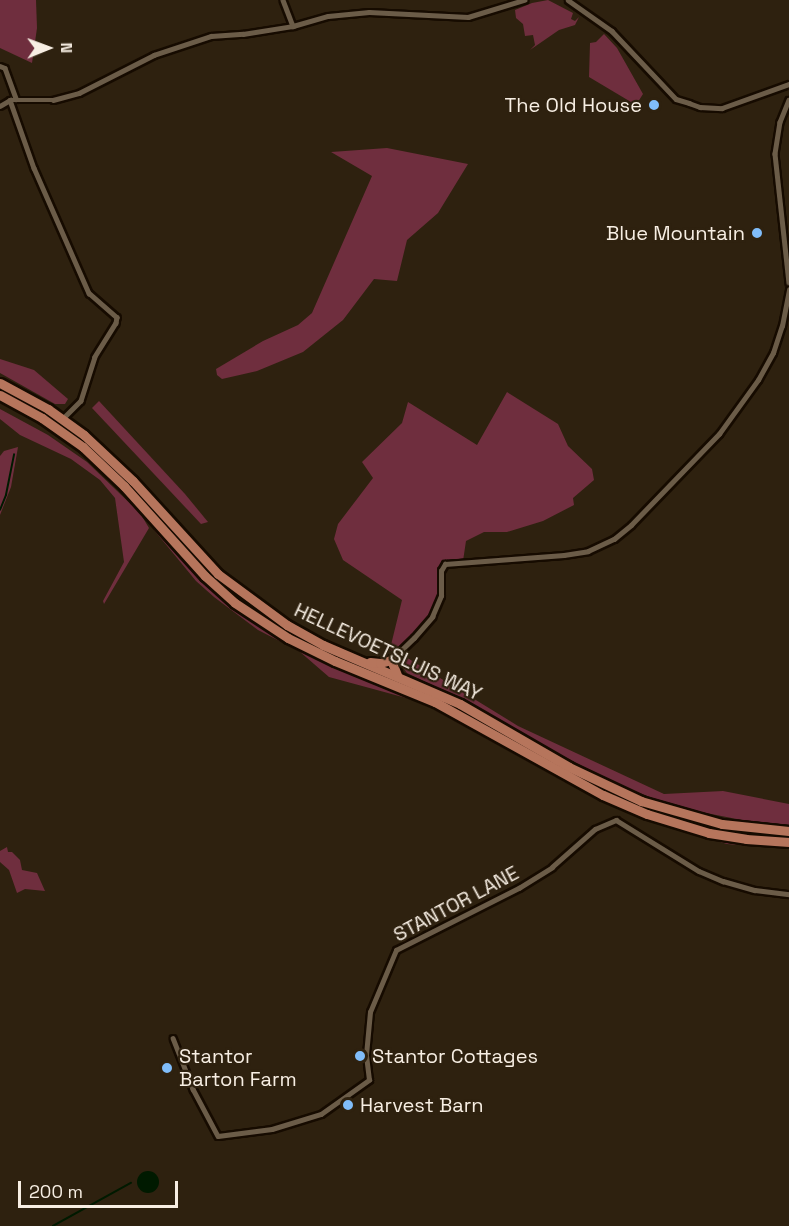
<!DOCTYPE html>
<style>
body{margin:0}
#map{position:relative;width:789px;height:1226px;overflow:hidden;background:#2e210f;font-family:"Space Grotesk",sans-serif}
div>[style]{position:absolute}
.green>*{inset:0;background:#6f2e3e}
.water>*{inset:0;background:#001a00}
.round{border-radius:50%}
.stream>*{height:1.5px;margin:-0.75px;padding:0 0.75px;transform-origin:0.75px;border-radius:0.75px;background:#001a00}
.roads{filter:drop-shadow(2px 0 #160b00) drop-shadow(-2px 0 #160b00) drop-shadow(0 2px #160b00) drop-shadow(0 -2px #160b00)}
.street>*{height:4.5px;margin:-2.25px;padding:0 2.25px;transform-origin:2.25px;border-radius:2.25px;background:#6b5c48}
.highway>*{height:9px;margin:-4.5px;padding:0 4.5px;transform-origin:4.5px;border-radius:4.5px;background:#b6755c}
.dots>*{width:16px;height:16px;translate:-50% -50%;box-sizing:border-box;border:3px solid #2e210f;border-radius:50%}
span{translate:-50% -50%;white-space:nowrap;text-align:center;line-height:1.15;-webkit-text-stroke:4.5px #2e210f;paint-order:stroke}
.poi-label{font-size:20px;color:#f7eee3}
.right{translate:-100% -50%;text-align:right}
.left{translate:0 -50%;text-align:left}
.street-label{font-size:20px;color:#f7eee3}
.north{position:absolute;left:18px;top:18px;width:60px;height:60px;-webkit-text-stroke:4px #2e210f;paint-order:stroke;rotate:89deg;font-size:16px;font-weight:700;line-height:24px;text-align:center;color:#f7eee3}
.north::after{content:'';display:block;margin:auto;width:21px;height:27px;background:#f7eee3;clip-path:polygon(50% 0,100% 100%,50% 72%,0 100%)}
.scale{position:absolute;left:18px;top:1181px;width:160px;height:27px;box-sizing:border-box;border:3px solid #f7eee3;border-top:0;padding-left:8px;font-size:18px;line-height:21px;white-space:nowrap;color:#f7eee3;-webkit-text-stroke:4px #2e210f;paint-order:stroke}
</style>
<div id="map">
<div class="green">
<div style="clip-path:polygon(0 0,36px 0,37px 28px,32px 63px,0 48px)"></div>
<div style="clip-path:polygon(548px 0,573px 13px,571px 19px,575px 21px,579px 17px,575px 25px,559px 30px,530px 50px,535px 45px,533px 35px,525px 36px,523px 24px,516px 18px,515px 10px,532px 3px)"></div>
<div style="clip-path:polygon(604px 34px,617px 48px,643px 94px,636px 105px,589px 77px,590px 43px,596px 42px)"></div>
<div style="clip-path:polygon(387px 148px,468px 164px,438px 213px,407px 240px,397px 281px,374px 279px,343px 320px,303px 352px,257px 371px,222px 379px,217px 375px,216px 369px,263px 341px,298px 325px,312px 313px,372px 176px,331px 152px)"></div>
<div style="clip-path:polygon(0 359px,34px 370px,68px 399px,65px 404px,55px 404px,0 373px)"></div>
<div style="clip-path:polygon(507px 392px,558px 424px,568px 446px,592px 469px,594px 480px,573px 498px,574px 505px,543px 521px,507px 532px,484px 532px,466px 541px,463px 561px,442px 563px,438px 571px,438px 595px,430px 616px,413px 637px,397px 650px,392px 651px,390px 649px,402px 600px,343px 560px,334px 539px,338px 524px,373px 478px,362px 462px,402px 423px,408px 402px,477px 445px)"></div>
<div style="clip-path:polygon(99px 401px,185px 494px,208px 522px,201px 524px,92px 408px)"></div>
<div style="clip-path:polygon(0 409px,48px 435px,87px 462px,140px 513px,149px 528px,104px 604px,103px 601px,124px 562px,115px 498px,100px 480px,71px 459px,20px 435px,0 419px)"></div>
<div style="clip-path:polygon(18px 447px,11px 487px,0 515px,0 456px,4px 451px)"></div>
<div style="clip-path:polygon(154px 530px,159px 530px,259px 622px,412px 694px,566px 779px,565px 782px,433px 709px,410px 699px,329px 677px,299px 651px,258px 630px,214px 597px,196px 581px)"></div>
<div style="clip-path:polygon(401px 654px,518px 726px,664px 794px,723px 791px,789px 804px,789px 825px,757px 823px,701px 812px,663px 802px,624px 787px,557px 753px,467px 702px,407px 673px,399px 663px)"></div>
<div style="clip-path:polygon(579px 788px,667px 821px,789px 843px,789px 849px,727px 844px,673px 828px)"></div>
<div style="clip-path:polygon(7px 847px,8px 852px,12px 852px,20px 860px,22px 870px,37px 873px,45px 891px,25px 889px,17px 893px,9px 870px,0 862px,0 851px)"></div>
</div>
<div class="water">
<div class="round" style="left:137px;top:1171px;width:22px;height:22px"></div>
</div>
<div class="stream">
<div style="left:0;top:510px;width:16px;rotate:-68deg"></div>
<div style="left:6px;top:495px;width:41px;rotate:-78.7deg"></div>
<div style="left:53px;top:1226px;width:89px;rotate:-28.9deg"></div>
</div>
<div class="roads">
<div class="street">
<div style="left:283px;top:0;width:28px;rotate:69deg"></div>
<div style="left:568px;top:0;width:54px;rotate:35.2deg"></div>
<div style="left:612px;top:31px;width:93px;rotate:46.7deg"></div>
<div style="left:676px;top:99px;width:14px;rotate:17deg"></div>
<div style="left:689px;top:103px;width:12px;rotate:20deg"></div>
<div style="left:700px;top:107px;width:22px;rotate:3deg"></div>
<div style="left:722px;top:108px;width:71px;rotate:-19.7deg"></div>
<div style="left:0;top:66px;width:5px;rotate:22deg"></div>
<div style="left:5px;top:68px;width:33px;rotate:70deg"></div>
<div style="left:10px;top:100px;width:72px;rotate:70.6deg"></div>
<div style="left:34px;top:168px;width:137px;rotate:66.3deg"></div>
<div style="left:89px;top:293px;width:37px;rotate:41deg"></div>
<div style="left:117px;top:317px;width:6px;rotate:99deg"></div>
<div style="left:116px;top:323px;width:40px;rotate:122deg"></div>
<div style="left:95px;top:357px;width:46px;rotate:107.7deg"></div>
<div style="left:81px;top:401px;width:25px;rotate:135deg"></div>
<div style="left:789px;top:100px;width:24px;rotate:112deg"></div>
<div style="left:780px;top:122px;width:32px;rotate:99deg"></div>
<div style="left:775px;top:154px;width:129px;rotate:83.8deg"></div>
<div style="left:0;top:106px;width:12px;rotate:-31deg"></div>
<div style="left:10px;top:100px;width:43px"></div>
<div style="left:53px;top:100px;width:27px;rotate:-15deg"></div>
<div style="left:79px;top:93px;width:84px;rotate:-26.9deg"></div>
<div style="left:154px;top:55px;width:60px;rotate:-18.4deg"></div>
<div style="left:211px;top:36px;width:32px;rotate:-4deg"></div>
<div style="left:243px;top:34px;width:51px;rotate:-9.1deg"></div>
<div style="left:293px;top:26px;width:36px;rotate:-16deg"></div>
<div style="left:328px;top:16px;width:41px;rotate:-5.6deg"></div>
<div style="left:369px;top:12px;width:99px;rotate:2.9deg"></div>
<div style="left:468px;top:17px;width:59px;rotate:-16.9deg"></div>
<div style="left:391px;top:660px;width:32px;rotate:-44deg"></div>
<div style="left:414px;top:638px;width:28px;rotate:-49deg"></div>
<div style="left:432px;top:617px;width:23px;rotate:-67deg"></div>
<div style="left:441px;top:596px;width:25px;rotate:-90deg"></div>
<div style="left:441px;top:571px;width:8px;rotate:-60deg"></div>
<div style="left:445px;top:564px;width:119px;rotate:-4.3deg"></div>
<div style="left:564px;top:555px;width:24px;rotate:-9deg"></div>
<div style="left:588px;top:551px;width:29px;rotate:-25deg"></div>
<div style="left:614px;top:539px;width:22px;rotate:-39deg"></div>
<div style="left:631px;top:525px;width:127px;rotate:-46deg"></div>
<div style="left:719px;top:434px;width:67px;rotate:-54.2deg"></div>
<div style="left:758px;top:380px;width:31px;rotate:-61deg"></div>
<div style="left:773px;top:353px;width:28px;rotate:-72deg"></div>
<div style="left:782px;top:326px;width:37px;rotate:-79deg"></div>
<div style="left:173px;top:1038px;width:55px;rotate:68.6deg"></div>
<div style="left:193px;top:1089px;width:53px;rotate:62deg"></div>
<div style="left:218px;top:1136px;width:54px;rotate:-7.4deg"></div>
<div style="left:272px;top:1129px;width:51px;rotate:-17deg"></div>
<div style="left:321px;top:1114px;width:59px;rotate:-35.3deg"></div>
<div style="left:369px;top:1080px;width:25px;rotate:-97deg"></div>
<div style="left:366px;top:1055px;width:43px;rotate:-84.7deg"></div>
<div style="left:370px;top:1012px;width:67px;rotate:-67.2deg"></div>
<div style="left:396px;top:950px;width:138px;rotate:-26.8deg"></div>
<div style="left:519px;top:888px;width:39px;rotate:-32deg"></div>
<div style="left:552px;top:867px;width:57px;rotate:-41.5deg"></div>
<div style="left:595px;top:829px;width:23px;rotate:-23deg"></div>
<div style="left:616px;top:820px;width:97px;rotate:31.6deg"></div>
<div style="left:699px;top:871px;width:26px;rotate:23deg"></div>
<div style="left:723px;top:881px;width:33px;rotate:16deg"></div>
<div style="left:755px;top:890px;width:34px;rotate:7deg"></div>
</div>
<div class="highway">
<div style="left:0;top:383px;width:55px;rotate:28.4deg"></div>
<div style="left:48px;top:409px;width:44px;rotate:35.8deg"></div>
<div style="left:84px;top:435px;width:67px;rotate:43.2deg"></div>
<div style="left:133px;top:481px;width:126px;rotate:47.6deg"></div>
<div style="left:218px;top:574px;width:86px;rotate:36.5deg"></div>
<div style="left:287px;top:625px;width:41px;rotate:29.1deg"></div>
<div style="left:323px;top:645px;width:149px;rotate:23.3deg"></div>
<div style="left:460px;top:704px;width:126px;rotate:30deg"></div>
<div style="left:569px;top:767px;width:80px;rotate:25.3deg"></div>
<div style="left:641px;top:801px;width:84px;rotate:15.9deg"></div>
<div style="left:722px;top:824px;width:67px;rotate:6deg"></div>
<div style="left:0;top:395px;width:48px;rotate:28.7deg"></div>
<div style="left:42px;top:418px;width:50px;rotate:35.3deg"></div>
<div style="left:83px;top:447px;width:57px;rotate:43.6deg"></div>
<div style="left:124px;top:486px;width:121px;rotate:48deg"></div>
<div style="left:205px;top:576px;width:40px;rotate:42deg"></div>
<div style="left:235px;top:603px;width:64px;rotate:33.4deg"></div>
<div style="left:288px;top:638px;width:52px;rotate:26.1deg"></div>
<div style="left:335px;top:661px;width:108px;rotate:22.3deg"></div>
<div style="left:435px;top:702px;width:192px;rotate:29deg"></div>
<div style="left:603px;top:795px;width:48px;rotate:23.4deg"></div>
<div style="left:647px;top:814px;width:65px;rotate:17deg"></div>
<div style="left:709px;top:833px;width:37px;rotate:9deg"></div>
<div style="left:746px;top:839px;width:43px;rotate:4deg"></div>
<div style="left:370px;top:662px;width:10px;rotate:6deg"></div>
<div style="left:380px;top:663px;width:11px;rotate:-15deg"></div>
<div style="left:391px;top:660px;width:18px;rotate:68deg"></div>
</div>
</div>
<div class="dots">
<div style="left:654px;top:105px;background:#80bdfa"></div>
<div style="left:757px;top:233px;background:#80bdfa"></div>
<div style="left:360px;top:1056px;background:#80bdfa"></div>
<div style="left:167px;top:1068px;background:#80bdfa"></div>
<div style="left:348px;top:1105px;background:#80bdfa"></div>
</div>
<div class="poi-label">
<span class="right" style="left:642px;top:105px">The Old House</span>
<span class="right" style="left:745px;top:233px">Blue Mountain</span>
<span class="left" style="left:179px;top:1068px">Stantor<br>Barton Farm</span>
<span class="left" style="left:372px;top:1056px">Stantor Cottages</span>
<span class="left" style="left:360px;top:1105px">Harvest Barn</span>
</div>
<div class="street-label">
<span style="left:388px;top:652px;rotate:25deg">HELLEVOETSLUIS WAY</span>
<span style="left:456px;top:904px;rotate:-28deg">STANTOR LANE</span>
</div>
<div class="north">N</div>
<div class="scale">200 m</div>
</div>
